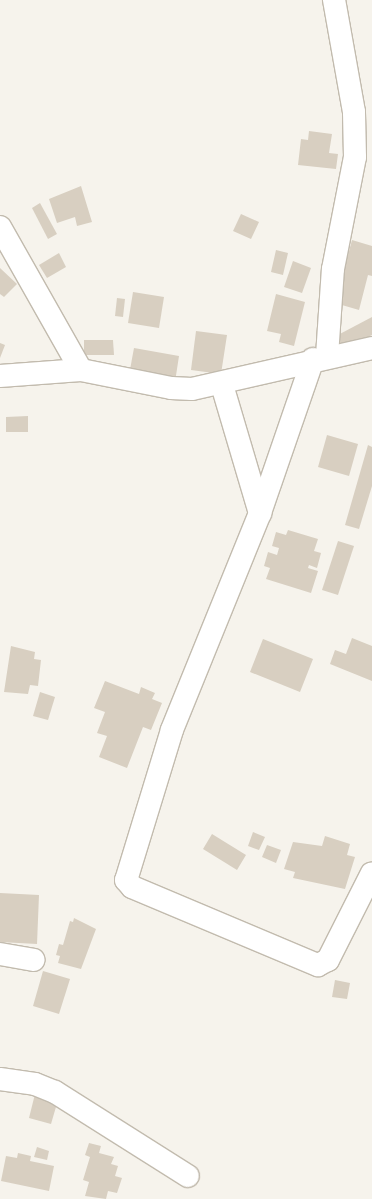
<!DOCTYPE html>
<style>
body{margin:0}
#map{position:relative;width:372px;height:1199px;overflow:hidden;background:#f6f3ec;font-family:"Exo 2",sans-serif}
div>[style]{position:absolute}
.building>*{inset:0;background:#d8cfc1}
.roads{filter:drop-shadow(1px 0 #c2bbae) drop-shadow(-1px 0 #c2bbae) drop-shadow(0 1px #c2bbae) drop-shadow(0 -1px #c2bbae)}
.minor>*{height:22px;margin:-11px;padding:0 11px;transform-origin:11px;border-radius:11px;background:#fff}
span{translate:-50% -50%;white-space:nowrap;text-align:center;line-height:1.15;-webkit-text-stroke:3px #fff;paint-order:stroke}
</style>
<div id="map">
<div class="building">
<div style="clip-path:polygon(309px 131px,332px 134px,329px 153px,338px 154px,336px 169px,298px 165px,301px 139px,308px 140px)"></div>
<div style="clip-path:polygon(81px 186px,92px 222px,77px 226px,75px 217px,57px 223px,49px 199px)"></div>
<div style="clip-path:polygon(40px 203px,57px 234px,48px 239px,32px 208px)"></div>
<div style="clip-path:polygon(241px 214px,259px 222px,251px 239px,233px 231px)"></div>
<div style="clip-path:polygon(352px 240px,372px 246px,372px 276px,368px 275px,359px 310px,335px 303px)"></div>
<div style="clip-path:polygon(276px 250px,288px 253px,283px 275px,271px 272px)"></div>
<div style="clip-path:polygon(59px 253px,66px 267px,47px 278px,39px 265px)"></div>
<div style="clip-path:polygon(293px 261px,311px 268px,302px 293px,284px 287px)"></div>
<div style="clip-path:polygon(0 268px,17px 284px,4px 297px,0 294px)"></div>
<div style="clip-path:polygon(133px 292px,164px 297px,159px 328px,128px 323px)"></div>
<div style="clip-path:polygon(276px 294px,305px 302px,294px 346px,279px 342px,281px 334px,267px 331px)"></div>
<div style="clip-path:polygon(117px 298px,125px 299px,123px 317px,115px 316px)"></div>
<div style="clip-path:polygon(372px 317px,372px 335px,342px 350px,336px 336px)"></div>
<div style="clip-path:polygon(196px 331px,227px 335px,221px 374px,191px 370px)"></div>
<div style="clip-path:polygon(84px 340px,113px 340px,114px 355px,84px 355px)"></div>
<div style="clip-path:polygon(0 343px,5px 345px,0 358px)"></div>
<div style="clip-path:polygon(134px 348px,179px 356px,175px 382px,129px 375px)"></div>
<div style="clip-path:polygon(28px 416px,28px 432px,6px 432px,6px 417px)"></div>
<div style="clip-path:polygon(327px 435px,358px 444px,349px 476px,318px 467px)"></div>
<div style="clip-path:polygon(368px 445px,372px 447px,372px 486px,359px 529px,345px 525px)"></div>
<div style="clip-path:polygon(288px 530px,318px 539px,314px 551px,321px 553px,317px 568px,309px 565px,308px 568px,318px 571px,311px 593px,266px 579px,270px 568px,264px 566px,268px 552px,277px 555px,279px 548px,272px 546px,276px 532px,286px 535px)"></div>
<div style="clip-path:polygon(338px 541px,354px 546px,338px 595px,322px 590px)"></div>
<div style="clip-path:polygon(352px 638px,372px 646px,372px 681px,330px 664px,335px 650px,346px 654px)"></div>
<div style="clip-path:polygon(263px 639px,313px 659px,300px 692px,250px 672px)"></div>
<div style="clip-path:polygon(11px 646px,35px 652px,34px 659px,41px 660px,38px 686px,30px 685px,28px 694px,4px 692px)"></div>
<div style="clip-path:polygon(105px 681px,139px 694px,141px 687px,155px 693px,152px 699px,162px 703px,151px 730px,143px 727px,127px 768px,99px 757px,107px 736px,97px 733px,105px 712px,94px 708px)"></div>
<div style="clip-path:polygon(40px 692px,55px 697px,48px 720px,33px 716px)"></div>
<div style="clip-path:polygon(253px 832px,265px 837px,259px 850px,248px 846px)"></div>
<div style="clip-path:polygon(212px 834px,246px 855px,237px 870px,203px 849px)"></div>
<div style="clip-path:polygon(325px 836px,350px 844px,347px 855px,355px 857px,345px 889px,293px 878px,295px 872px,284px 869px,293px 842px,322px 846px)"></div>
<div style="clip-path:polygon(267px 845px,281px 850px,276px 863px,262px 857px)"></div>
<div style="clip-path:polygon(0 893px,39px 895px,37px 944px,0 942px)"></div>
<div style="clip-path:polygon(74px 918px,96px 929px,81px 969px,58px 963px,60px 956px,56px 955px,59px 944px,63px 945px,70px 921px,73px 922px)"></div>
<div style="clip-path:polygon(43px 971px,70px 979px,59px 1014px,33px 1006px)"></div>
<div style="clip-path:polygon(335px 980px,350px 983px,347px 999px,332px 997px)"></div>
<div style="clip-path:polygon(35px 1094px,58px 1100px,51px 1124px,29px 1118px)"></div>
<div style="clip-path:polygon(89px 1143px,101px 1146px,99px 1153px,114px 1157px,111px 1164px,118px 1166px,115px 1176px,122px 1178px,117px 1193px,108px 1191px,106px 1199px,85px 1196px,89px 1182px,83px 1180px,90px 1157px,85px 1155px)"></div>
<div style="clip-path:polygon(37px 1147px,49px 1151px,47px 1160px,34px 1157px)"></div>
<div style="clip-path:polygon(18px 1153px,31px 1156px,30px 1161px,54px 1166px,49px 1191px,1px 1181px,6px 1156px,17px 1158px)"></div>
</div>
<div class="roads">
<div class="minor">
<div style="left:0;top:227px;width:164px;rotate:60.5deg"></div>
<div style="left:327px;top:356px;width:87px;rotate:-86.1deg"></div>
<div style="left:333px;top:269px;width:114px;rotate:-78.9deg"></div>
<div style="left:355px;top:157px;width:45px;rotate:-91.3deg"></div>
<div style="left:354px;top:112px;width:114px;rotate:-100.1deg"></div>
<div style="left:313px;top:359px;width:163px;rotate:109deg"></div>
<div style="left:260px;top:513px;width:234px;rotate:112.1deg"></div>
<div style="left:172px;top:730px;width:157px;rotate:107deg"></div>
<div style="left:126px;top:880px;width:9px;rotate:49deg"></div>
<div style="left:132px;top:887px;width:202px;rotate:22.8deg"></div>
<div style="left:318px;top:965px;width:11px;rotate:-27deg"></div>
<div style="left:328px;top:960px;width:97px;rotate:-63.2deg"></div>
<div style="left:0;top:376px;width:81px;rotate:-4.2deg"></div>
<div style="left:81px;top:370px;width:92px;rotate:11.3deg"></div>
<div style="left:171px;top:388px;width:21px;rotate:3deg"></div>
<div style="left:192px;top:389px;width:185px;rotate:-12.8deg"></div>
<div style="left:222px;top:385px;width:134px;rotate:73.5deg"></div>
<div style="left:0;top:954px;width:34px;rotate:10deg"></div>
<div style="left:0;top:1079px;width:35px;rotate:8deg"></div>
<div style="left:35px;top:1084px;width:22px;rotate:22deg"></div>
<div style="left:55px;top:1092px;width:157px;rotate:32.3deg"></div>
</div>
</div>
</div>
